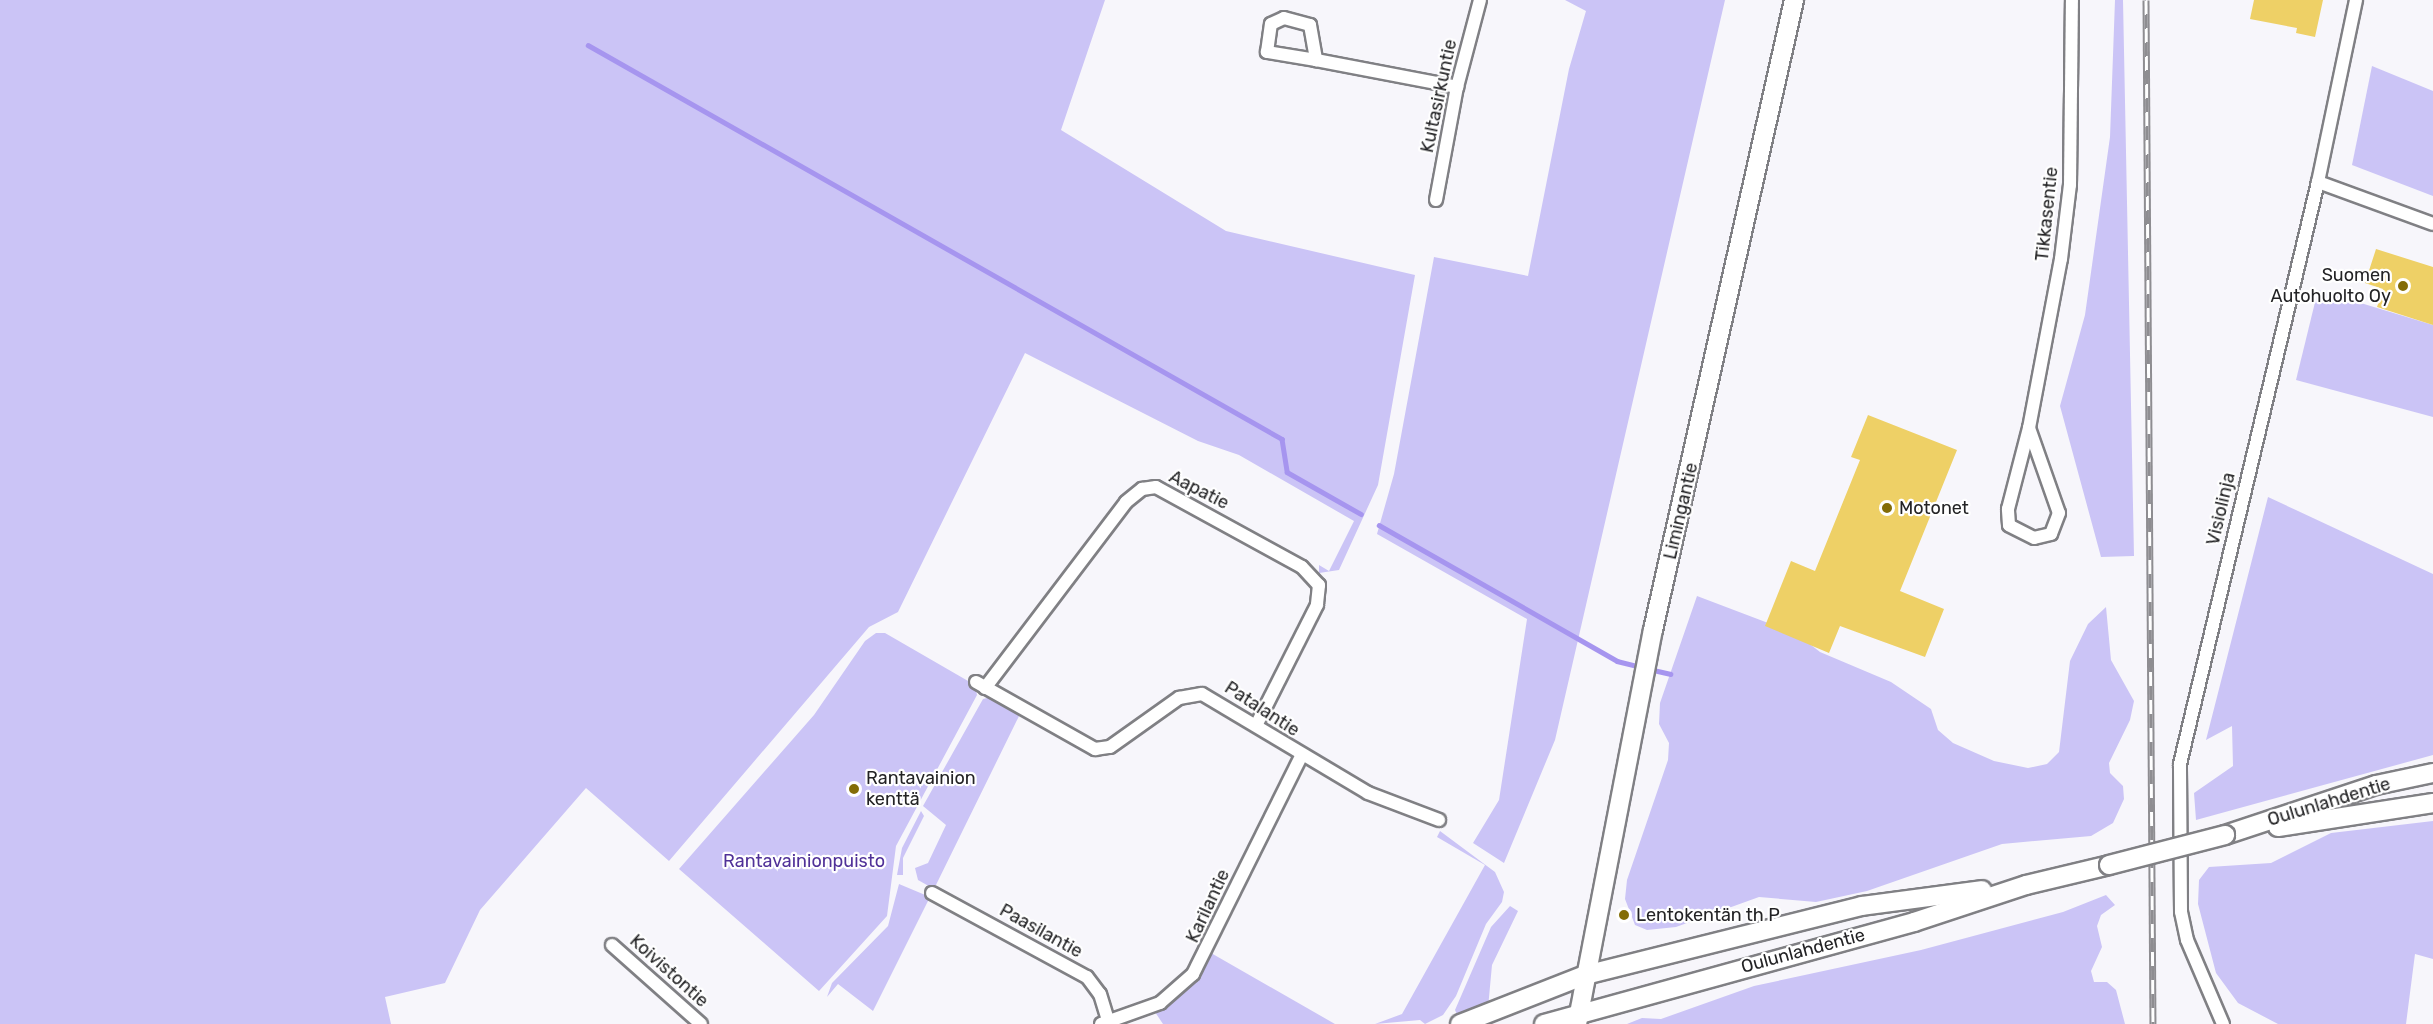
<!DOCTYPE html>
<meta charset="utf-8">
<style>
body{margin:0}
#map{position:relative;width:2433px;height:1024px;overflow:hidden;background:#f7f6fb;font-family:Rubik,sans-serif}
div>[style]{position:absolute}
.green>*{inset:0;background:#cbc4f6}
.stream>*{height:4.5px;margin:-2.25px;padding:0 2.25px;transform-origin:2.25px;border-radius:2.25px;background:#a695ef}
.building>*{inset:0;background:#eed066}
.roads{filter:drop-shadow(2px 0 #808084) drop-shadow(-2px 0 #808084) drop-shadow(0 2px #808084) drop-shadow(0 -2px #808084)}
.minor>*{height:12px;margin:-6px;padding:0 6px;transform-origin:6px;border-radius:6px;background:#fff}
.secondary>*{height:18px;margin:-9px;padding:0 9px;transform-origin:9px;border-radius:9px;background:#fff}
.rail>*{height:7px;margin-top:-3.5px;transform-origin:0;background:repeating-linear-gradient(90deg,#fff 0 14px,#8e8d91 0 28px);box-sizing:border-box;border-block:2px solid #8e8d91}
.bridges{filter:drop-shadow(2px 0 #808084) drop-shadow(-2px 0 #808084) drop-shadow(0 2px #808084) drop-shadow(0 -2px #808084)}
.secondary-bridge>*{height:18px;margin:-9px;padding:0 9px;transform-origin:9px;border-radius:9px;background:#fff}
.dots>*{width:16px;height:16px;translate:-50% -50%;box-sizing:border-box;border:3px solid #fff;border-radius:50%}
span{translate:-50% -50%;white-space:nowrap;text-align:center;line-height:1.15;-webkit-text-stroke:4.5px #fff;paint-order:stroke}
.street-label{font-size:18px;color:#232325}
.poi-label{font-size:18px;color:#232325}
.right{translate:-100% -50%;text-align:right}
.left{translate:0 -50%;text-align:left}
.park-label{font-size:18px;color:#503198}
</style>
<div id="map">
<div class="green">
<div style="clip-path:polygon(0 0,1105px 0,1061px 130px,1226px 231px,1415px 275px,1378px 485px,1339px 570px,1319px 573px,1319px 565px,1329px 571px,1354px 521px,1239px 455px,1198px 441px,1025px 353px,898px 612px,869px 627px,669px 861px,586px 788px,480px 910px,445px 983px,385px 997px,391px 1024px,0 1024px)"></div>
<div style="clip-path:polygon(1565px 0,1725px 0,1555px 740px,1504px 863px,1473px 843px,1499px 800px,1527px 619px,1377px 534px,1394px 474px,1434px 257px,1528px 276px,1569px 69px,1586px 11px)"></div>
<div style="clip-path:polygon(2115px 0,2123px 0,2134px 556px,2101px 557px,2060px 406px,2085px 315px,2110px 137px)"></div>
<div style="clip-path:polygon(2372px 66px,2433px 91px,2433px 196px,2352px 165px)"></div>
<div style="clip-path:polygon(2318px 290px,2433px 325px,2433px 417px,2296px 380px)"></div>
<div style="clip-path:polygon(2268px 497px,2433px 574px,2433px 755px,2196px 820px,2194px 793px,2233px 766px,2232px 726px,2206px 740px)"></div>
<div style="clip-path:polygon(1697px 596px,1797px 634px,1820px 652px,1891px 682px,1931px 709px,1938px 730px,1953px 743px,1994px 761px,2028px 768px,2047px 764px,2059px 752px,2070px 661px,2088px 624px,2106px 607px,2111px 660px,2134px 701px,2130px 720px,2109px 763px,2110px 773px,2123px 786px,2124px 799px,2113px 823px,2091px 836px,2002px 844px,1867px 891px,1816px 902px,1759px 897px,1676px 927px,1647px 930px,1635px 925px,1625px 899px,1627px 880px,1668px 760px,1669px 743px,1659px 724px,1660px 703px)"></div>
<div style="clip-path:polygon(885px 633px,975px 685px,977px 695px,896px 846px,887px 916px,819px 991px,679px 869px,814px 715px,865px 641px,876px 633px)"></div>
<div style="clip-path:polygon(991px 697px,1020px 714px,934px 889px,918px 880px,915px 868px,928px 863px,946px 825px,923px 806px,983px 699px)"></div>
<div style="clip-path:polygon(921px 811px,924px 816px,903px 858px,903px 875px,897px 875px,902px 848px)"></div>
<div style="clip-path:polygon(2433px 821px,2433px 959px,2415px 954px,2406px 1024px,2278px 1024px,2238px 1003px,2216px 973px,2198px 904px,2199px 880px,2209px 867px,2271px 863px,2331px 833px)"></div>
<div style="clip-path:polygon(1440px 831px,1495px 872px,1504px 892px,1502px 902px,1486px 924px,1456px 996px,1443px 1015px,1425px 1024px,1420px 1020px,1375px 1024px,1402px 1014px,1485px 865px,1437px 837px)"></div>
<div style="clip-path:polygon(899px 884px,930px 897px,873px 1011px,838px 984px,827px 997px,832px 983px,888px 926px)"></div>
<div style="clip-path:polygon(2106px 895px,2115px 905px,2101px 915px,2097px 926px,2102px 947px,2091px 971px,2094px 982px,2107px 982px,2116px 990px,2125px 1024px,1627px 1024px,1642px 1018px,1661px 1019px,1754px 986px,1921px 950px,2063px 912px)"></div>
<div style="clip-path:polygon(1510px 906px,1518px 911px,1492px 965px,1488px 1008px,1459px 1019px,1455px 1010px,1491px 927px)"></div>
<div style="clip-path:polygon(1211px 953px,1335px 1024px,1163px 1024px,1155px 1012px,1194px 981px)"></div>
</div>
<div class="stream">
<div style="left:588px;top:45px;width:798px;rotate:29.58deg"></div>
<div style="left:1282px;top:439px;width:33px;rotate:81deg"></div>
<div style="left:1287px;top:472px;width:85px;rotate:29.6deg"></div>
<div style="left:1379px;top:525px;width:274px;rotate:29.7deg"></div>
<div style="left:1617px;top:661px;width:25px;rotate:14deg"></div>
<div style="left:1649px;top:669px;width:22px;rotate:13deg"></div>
</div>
<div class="building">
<div style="clip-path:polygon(2254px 0,2323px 0,2315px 37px,2296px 33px,2297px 28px,2250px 19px)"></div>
<div style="clip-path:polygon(2376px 249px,2433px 267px,2433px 325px,2377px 307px,2383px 289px,2365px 283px)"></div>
<div style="clip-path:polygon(1868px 415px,1957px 450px,1900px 591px,1944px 609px,1925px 657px,1840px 626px,1829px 653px,1765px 626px,1791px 561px,1815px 571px,1860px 460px,1851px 457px)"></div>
</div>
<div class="roads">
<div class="minor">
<div style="left:1316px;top:60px;width:50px;rotate:-170.7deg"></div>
<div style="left:1267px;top:52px;width:28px;rotate:-82deg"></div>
<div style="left:1271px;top:24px;width:14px;rotate:-25deg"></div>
<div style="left:1284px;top:18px;width:27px;rotate:15deg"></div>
<div style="left:1310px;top:25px;width:36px;rotate:80deg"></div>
<div style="left:1316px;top:60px;width:144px;rotate:10.8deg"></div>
<div style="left:2318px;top:182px;width:122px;rotate:20.1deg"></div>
<div style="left:1436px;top:200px;width:115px;rotate:-79.5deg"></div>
<div style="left:1457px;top:87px;width:90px;rotate:-75.2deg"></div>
<div style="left:2029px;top:428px;width:90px;rotate:70.6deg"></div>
<div style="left:2059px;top:513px;width:22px;rotate:111deg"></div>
<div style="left:2051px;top:534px;width:17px;rotate:167deg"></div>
<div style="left:2034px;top:538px;width:28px;rotate:-153deg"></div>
<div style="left:2009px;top:525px;width:16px;rotate:-94deg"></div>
<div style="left:2008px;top:509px;width:84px;rotate:-75.5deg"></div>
<div style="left:2029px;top:428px;width:172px;rotate:-79.3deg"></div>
<div style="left:2061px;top:259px;width:75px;rotate:-83.1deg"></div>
<div style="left:2070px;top:185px;width:185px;rotate:-89.4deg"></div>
<div style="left:976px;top:682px;width:137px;rotate:29.4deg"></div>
<div style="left:1095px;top:749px;width:15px;rotate:-8deg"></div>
<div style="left:1110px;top:747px;width:85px;rotate:-35.4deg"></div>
<div style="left:1179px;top:698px;width:23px;rotate:-10deg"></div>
<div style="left:1202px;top:694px;width:193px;rotate:30.8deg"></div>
<div style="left:1368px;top:793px;width:76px;rotate:20.8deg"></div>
<div style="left:985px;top:688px;width:233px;rotate:-52.8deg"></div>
<div style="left:1126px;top:502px;width:21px;rotate:-39deg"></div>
<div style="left:1142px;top:489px;width:14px;rotate:-8deg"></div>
<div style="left:1156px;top:487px;width:166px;rotate:28.7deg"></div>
<div style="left:1302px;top:567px;width:25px;rotate:47deg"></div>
<div style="left:1319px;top:585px;width:20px;rotate:96deg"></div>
<div style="left:1317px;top:605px;width:133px;rotate:116.8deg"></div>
<div style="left:932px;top:893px;width:176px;rotate:28.5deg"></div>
<div style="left:1087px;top:977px;width:21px;rotate:53deg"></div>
<div style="left:1100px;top:994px;width:30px;rotate:73deg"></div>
<div style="left:612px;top:945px;width:119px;rotate:41.6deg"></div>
<div style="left:1101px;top:1024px;width:63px;rotate:-19.6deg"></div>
<div style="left:1160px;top:1003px;width:44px;rotate:-41.3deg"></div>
<div style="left:1193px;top:974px;width:243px;rotate:-63.6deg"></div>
<div style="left:2223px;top:1024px;width:91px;rotate:-113.2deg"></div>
<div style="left:2187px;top:940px;width:29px;rotate:-102deg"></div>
<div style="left:2181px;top:912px;width:148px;rotate:-90.4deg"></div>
<div style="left:2180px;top:764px;width:598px;rotate:-76.66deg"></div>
<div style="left:2318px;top:182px;width:186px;rotate:-78.2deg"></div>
</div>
<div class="secondary">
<div style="left:2278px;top:827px;width:157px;rotate:-8.8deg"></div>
<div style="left:2225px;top:835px;width:159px;rotate:-18.3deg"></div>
<div style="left:2376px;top:785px;width:58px;rotate:-11.9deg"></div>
<div style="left:1460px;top:1024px;width:134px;rotate:-21.4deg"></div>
<div style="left:1585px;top:975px;width:285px;rotate:-14deg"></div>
<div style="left:1862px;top:906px;width:121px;rotate:-7.6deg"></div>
<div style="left:1544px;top:1024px;width:384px;rotate:-15.4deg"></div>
<div style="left:1914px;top:922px;width:118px;rotate:-18.3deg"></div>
<div style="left:2026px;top:885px;width:85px;rotate:-13.5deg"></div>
<div style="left:1577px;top:1024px;width:401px;rotate:-79.1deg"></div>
<div style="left:1653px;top:630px;width:646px;rotate:-77.38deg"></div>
</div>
</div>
<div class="rail">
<div style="left:2146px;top:0;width:1024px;rotate:89.61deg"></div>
</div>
<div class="bridges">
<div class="secondary-bridge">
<div style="left:2109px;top:865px;width:120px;rotate:-14.5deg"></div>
</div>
</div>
<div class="dots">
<div style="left:2403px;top:286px;background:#836c07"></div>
<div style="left:1887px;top:508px;background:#836c07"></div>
<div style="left:854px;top:789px;background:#836c07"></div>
<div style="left:1624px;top:915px;background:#836c07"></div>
</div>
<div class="street-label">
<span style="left:1439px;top:96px;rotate:-78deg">Kultasirkuntie</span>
<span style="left:2047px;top:214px;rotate:-84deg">Tikkasentie</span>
<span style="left:1199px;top:490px;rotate:27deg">Aapatie</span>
<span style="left:2221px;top:509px;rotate:-77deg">Visiolinja</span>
<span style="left:1681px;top:511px;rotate:-77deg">Limingantie</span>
<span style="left:1262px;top:709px;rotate:33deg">Patalantie</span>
<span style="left:2329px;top:802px;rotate:-17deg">Oulunlahdentie</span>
<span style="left:1208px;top:906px;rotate:-65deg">Karilantie</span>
<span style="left:1041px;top:931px;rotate:29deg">Paasilantie</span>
<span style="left:1803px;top:951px;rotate:-15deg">Oulunlahdentie</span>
<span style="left:669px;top:971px;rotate:42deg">Koivistontie</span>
</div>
<div class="poi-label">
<span class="right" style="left:2391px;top:286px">Suomen<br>Autohuolto Oy</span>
<span class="left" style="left:1899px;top:508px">Motonet</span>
<span class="left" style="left:866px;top:789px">Rantavainion<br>kenttä</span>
<span class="left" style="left:1636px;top:915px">Lentokentän th P</span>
</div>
<div class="park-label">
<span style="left:804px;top:861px">Rantavainionpuisto</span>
</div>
</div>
